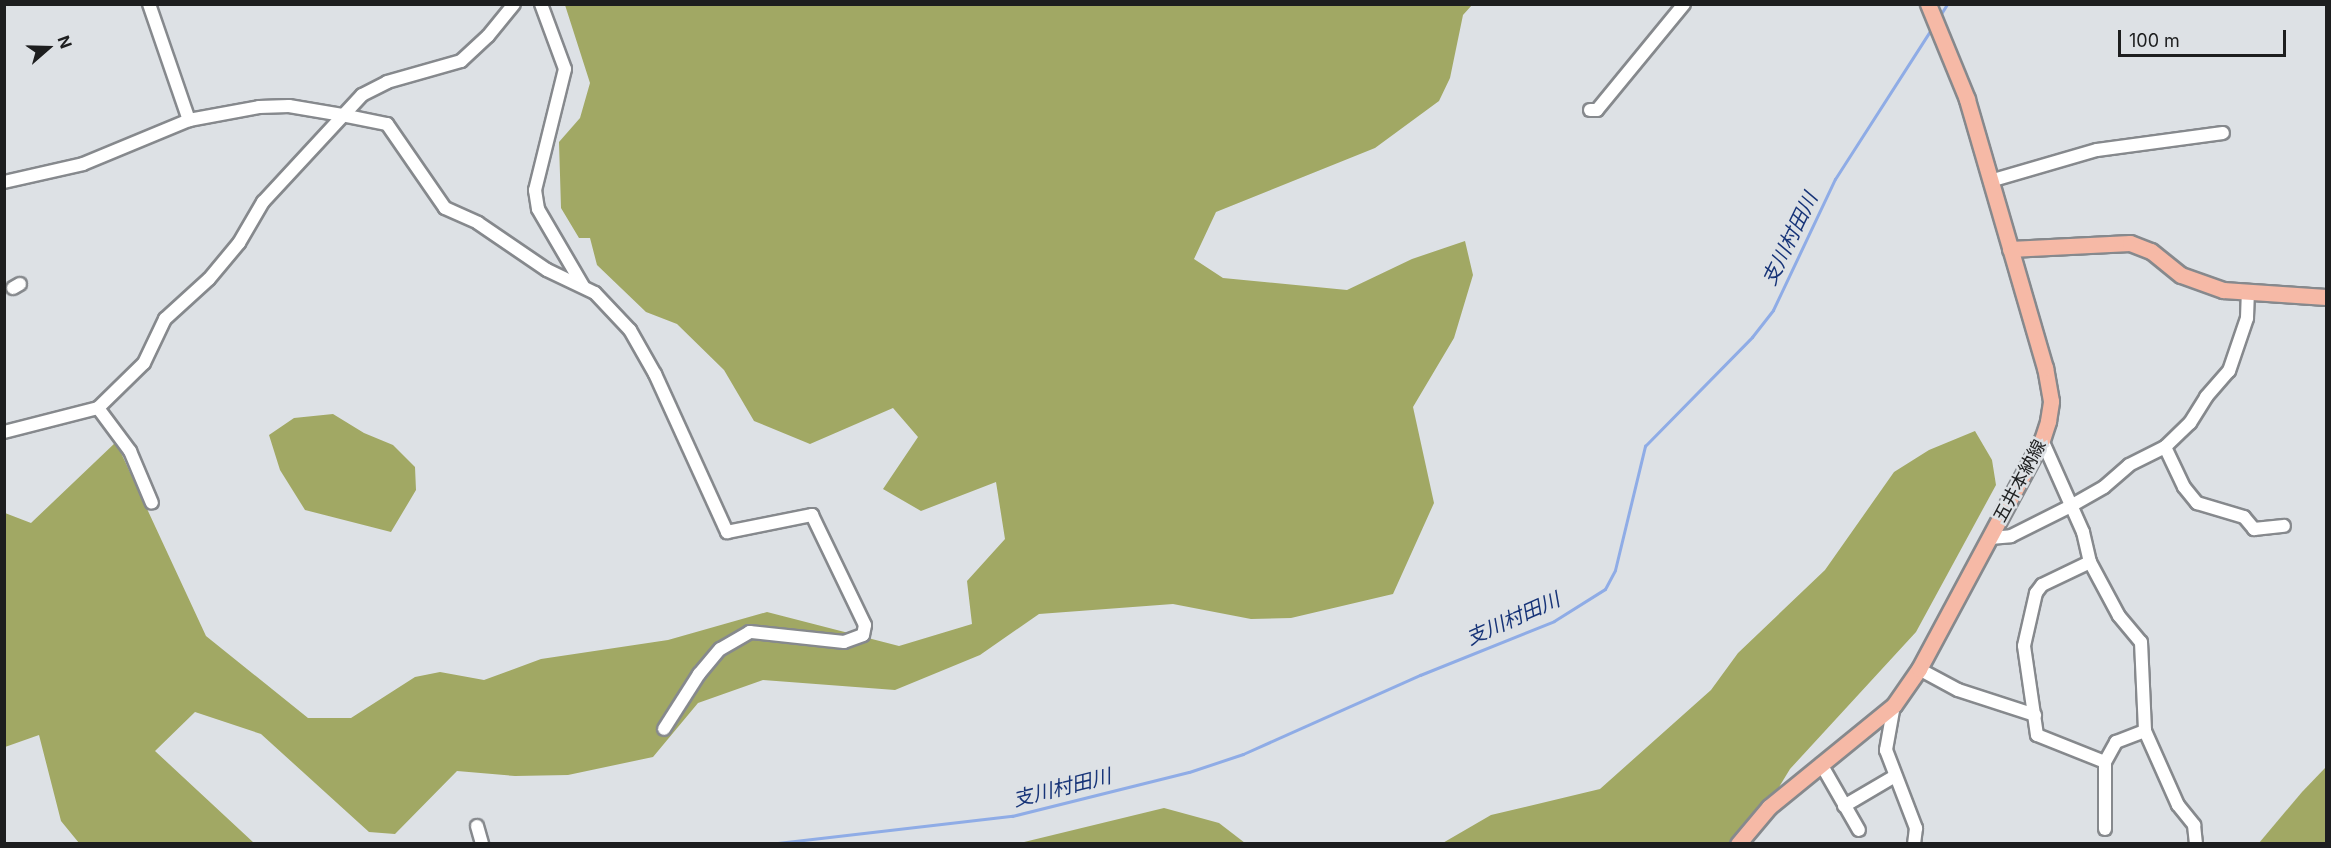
<!DOCTYPE html>
<meta charset="utf-8">
<style>
body{margin:0}
#map{position:relative;width:2331px;height:848px;overflow:hidden;background:#dde1e5;font-family:Inter,"Noto Sans JP",sans-serif}
div>[style]{position:absolute}
.forest>*{inset:0;background:#a1a864}
.stream>*{height:3px;margin:-1.5px;padding:0 1.5px;transform-origin:1.5px;border-radius:1.5px;background:#8face6}
.roads{filter:drop-shadow(2px 0 #86898d) drop-shadow(-2px 0 #86898d) drop-shadow(0 2px #86898d) drop-shadow(0 -2px #86898d)}
.minor>*{height:12px;margin:-6px;padding:0 6px;transform-origin:6px;border-radius:6px;background:#fff}
.major>*{height:15px;margin:-7.5px;padding:0 7.5px;transform-origin:7.5px;border-radius:7.5px;background:#f6b9a6}
span{translate:-50% -50%;white-space:nowrap;text-align:center;line-height:1.15;-webkit-text-stroke:5px #dde1e5;paint-order:stroke}
.street-label{font-size:18px;color:#1d1e1f}
.water-label{font-size:20px;color:#173478;font-style:italic}
.frame{position:absolute;inset:0;border:6px solid #1d1e1f;pointer-events:none}
.north{position:absolute;left:18px;top:18px;width:60px;height:60px;-webkit-text-stroke:4px #dde1e5;paint-order:stroke;rotate:70deg;font-size:16px;font-weight:700;line-height:24px;text-align:center;color:#1d1e1f}
.north::after{content:'';display:block;margin:auto;width:21px;height:27px;background:#1d1e1f;clip-path:polygon(50% 0,100% 100%,50% 72%,0 100%)}
.scale{position:absolute;left:2118px;top:30px;width:168px;height:27px;box-sizing:border-box;border:3px solid #1d1e1f;border-top:0;padding-left:8px;font-size:18px;line-height:21px;white-space:nowrap;color:#1d1e1f;-webkit-text-stroke:4px #dde1e5;paint-order:stroke}
</style>
<div id="map">
<div class="forest">
<div style="clip-path:polygon(565px 5px,1472px 5px,1463px 15px,1450px 78px,1439px 101px,1375px 148px,1216px 212px,1194px 259px,1223px 278px,1347px 290px,1412px 259px,1465px 241px,1473px 275px,1454px 338px,1413px 407px,1434px 503px,1393px 594px,1291px 618px,1251px 619px,1173px 604px,1039px 614px,980px 655px,895px 690px,763px 680px,698px 703px,653px 757px,568px 775px,515px 776px,457px 771px,395px 834px,369px 832px,261px 734px,195px 712px,155px 751px,254px 843px,79px 843px,61px 821px,39px 735px,5px 747px,5px 513px,31px 523px,116px 442px,206px 636px,308px 718px,351px 718px,415px 677px,440px 672px,484px 680px,541px 659px,668px 640px,767px 612px,899px 646px,972px 624px,967px 581px,1005px 539px,996px 482px,921px 511px,883px 489px,918px 437px,893px 408px,810px 444px,754px 421px,724px 370px,677px 324px,646px 312px,597px 265px,590px 238px,579px 238px,561px 208px,559px 142px,580px 118px,590px 83px)"></div>
<div style="clip-path:polygon(333px 414px,364px 433px,393px 445px,415px 467px,416px 490px,391px 532px,305px 510px,280px 470px,269px 435px,294px 418px)"></div>
<div style="clip-path:polygon(1975px 431px,1992px 460px,1996px 485px,1916px 632px,1790px 769px,1745px 843px,1441px 844px,1491px 815px,1600px 789px,1711px 690px,1738px 653px,1825px 570px,1894px 472px,1929px 450px)"></div>
<div style="clip-path:polygon(2326px 767px,2326px 843px,2259px 843px,2302px 792px)"></div>
<div style="clip-path:polygon(1164px 808px,1219px 823px,1245px 843px,1020px 843px)"></div>
</div>
<div class="stream">
<div style="left:1939px;top:17px;width:15px;rotate:-58deg"></div>
<div style="left:769px;top:844px;width:245px;rotate:-6.6deg"></div>
<div style="left:1012px;top:816px;width:182px;rotate:-14deg"></div>
<div style="left:1189px;top:772px;width:57px;rotate:-18.4deg"></div>
<div style="left:1243px;top:754px;width:194px;rotate:-24.1deg"></div>
<div style="left:1420px;top:675px;width:144px;rotate:-21.9deg"></div>
<div style="left:1554px;top:621px;width:60px;rotate:-32.1deg"></div>
<div style="left:1605px;top:589px;width:21px;rotate:-62deg"></div>
<div style="left:1615px;top:570px;width:128px;rotate:-76.4deg"></div>
<div style="left:1645px;top:446px;width:153px;rotate:-45.5deg"></div>
<div style="left:1752px;top:337px;width:34px;rotate:-52deg"></div>
<div style="left:1773px;top:310px;width:145px;rotate:-64.7deg"></div>
<div style="left:1835px;top:179px;width:179px;rotate:-57.3deg"></div>
</div>
<div class="roads">
<div class="minor">
<div style="left:149px;top:4px;width:123px;rotate:71deg"></div>
<div style="left:541px;top:4px;width:69px;rotate:69.7deg"></div>
<div style="left:565px;top:69px;width:125px;rotate:103.9deg"></div>
<div style="left:535px;top:190px;width:19px;rotate:81deg"></div>
<div style="left:538px;top:209px;width:89px;rotate:59.7deg"></div>
<div style="left:1590px;top:110px;width:7px"></div>
<div style="left:1597px;top:110px;width:137px;rotate:-50.6deg"></div>
<div style="left:1990px;top:181px;width:111px;rotate:-16.2deg"></div>
<div style="left:2097px;top:150px;width:127px;rotate:-7.7deg"></div>
<div style="left:4px;top:182px;width:81px;rotate:-12.8deg"></div>
<div style="left:83px;top:164px;width:115px;rotate:-22.5deg"></div>
<div style="left:189px;top:120px;width:71px;rotate:-10.5deg"></div>
<div style="left:259px;top:107px;width:30px;rotate:-2deg"></div>
<div style="left:289px;top:106px;width:54px;rotate:9.6deg"></div>
<div style="left:342px;top:115px;width:46px;rotate:11.3deg"></div>
<div style="left:387px;top:124px;width:102px;rotate:55.4deg"></div>
<div style="left:445px;top:208px;width:36px;rotate:24deg"></div>
<div style="left:478px;top:223px;width:83px;rotate:34.3deg"></div>
<div style="left:547px;top:270px;width:53px;rotate:25.6deg"></div>
<div style="left:595px;top:293px;width:51px;rotate:46.6deg"></div>
<div style="left:630px;top:330px;width:51px;rotate:60.4deg"></div>
<div style="left:655px;top:374px;width:174px;rotate:65.5deg"></div>
<div style="left:727px;top:532px;width:87px;rotate:-11.3deg"></div>
<div style="left:812px;top:515px;width:122px;rotate:64.3deg"></div>
<div style="left:865px;top:625px;width:10px;rotate:101deg"></div>
<div style="left:863px;top:635px;width:20px;rotate:160deg"></div>
<div style="left:844px;top:642px;width:95px;rotate:-173.9deg"></div>
<div style="left:750px;top:632px;width:34px;rotate:150deg"></div>
<div style="left:720px;top:649px;width:33px;rotate:130deg"></div>
<div style="left:699px;top:674px;width:65px;rotate:122.5deg"></div>
<div style="left:13px;top:288px;width:8px;rotate:-30deg"></div>
<div style="left:98px;top:408px;width:54px;rotate:53.3deg"></div>
<div style="left:130px;top:451px;width:56px;rotate:67.1deg"></div>
<div style="left:4px;top:432px;width:97px;rotate:-14.3deg"></div>
<div style="left:98px;top:408px;width:64px;rotate:-44.4deg"></div>
<div style="left:144px;top:363px;width:49px;rotate:-64.5deg"></div>
<div style="left:165px;top:319px;width:59px;rotate:-42.3deg"></div>
<div style="left:209px;top:279px;width:47px;rotate:-50.2deg"></div>
<div style="left:239px;top:243px;width:48px;rotate:-59.7deg"></div>
<div style="left:263px;top:202px;width:146px;rotate:-47.2deg"></div>
<div style="left:362px;top:95px;width:28px;rotate:-27deg"></div>
<div style="left:387px;top:82px;width:77px;rotate:-15.8deg"></div>
<div style="left:461px;top:61px;width:37px;rotate:-43deg"></div>
<div style="left:488px;top:36px;width:41px;rotate:-50.9deg"></div>
<div style="left:2042px;top:440px;width:101px;rotate:66deg"></div>
<div style="left:2083px;top:532px;width:31px;rotate:77deg"></div>
<div style="left:2090px;top:562px;width:61px;rotate:61.8deg"></div>
<div style="left:2119px;top:616px;width:34px;rotate:50deg"></div>
<div style="left:2141px;top:642px;width:89px;rotate:87.4deg"></div>
<div style="left:2145px;top:731px;width:81px;rotate:66deg"></div>
<div style="left:2178px;top:805px;width:26px;rotate:51deg"></div>
<div style="left:2194px;top:825px;width:19px;rotate:84deg"></div>
<div style="left:2165px;top:447px;width:44px;rotate:64.6deg"></div>
<div style="left:2184px;top:487px;width:21px;rotate:51deg"></div>
<div style="left:2197px;top:503px;width:49px;rotate:16.6deg"></div>
<div style="left:2244px;top:517px;width:16px;rotate:50deg"></div>
<div style="left:2254px;top:529px;width:30px;rotate:-6deg"></div>
<div style="left:1990px;top:538px;width:21px;rotate:-5deg"></div>
<div style="left:2011px;top:536px;width:65px;rotate:-26.6deg"></div>
<div style="left:2069px;top:507px;width:40px;rotate:-29.7deg"></div>
<div style="left:2104px;top:487px;width:33px;rotate:-41deg"></div>
<div style="left:2129px;top:465px;width:40px;rotate:-26.6deg"></div>
<div style="left:2165px;top:447px;width:35px;rotate:-44deg"></div>
<div style="left:2190px;top:423px;width:31px;rotate:-58deg"></div>
<div style="left:2206px;top:397px;width:35px;rotate:-49deg"></div>
<div style="left:2229px;top:371px;width:56px;rotate:-71.2deg"></div>
<div style="left:2247px;top:318px;width:24px;rotate:-88deg"></div>
<div style="left:2090px;top:562px;width:53px;rotate:154.4deg"></div>
<div style="left:2042px;top:585px;width:10px;rotate:127deg"></div>
<div style="left:2036px;top:593px;width:54px;rotate:102.8deg"></div>
<div style="left:2024px;top:646px;width:90px;rotate:81.7deg"></div>
<div style="left:2037px;top:735px;width:73px;rotate:21.7deg"></div>
<div style="left:1919px;top:669px;width:44px;rotate:28.3deg"></div>
<div style="left:1958px;top:690px;width:81px;rotate:18deg"></div>
<div style="left:1894px;top:705px;width:46px;rotate:100.1deg"></div>
<div style="left:1886px;top:750px;width:84px;rotate:69deg"></div>
<div style="left:1916px;top:828px;width:16px;rotate:97deg"></div>
<div style="left:1821px;top:764px;width:76px;rotate:60.1deg"></div>
<div style="left:1844px;top:806px;width:59px;rotate:-30.5deg"></div>
<div style="left:477px;top:826px;width:19px;rotate:74deg"></div>
<div style="left:2105px;top:829px;width:67px;rotate:-90deg"></div>
<div style="left:2105px;top:762px;width:23px;rotate:-61deg"></div>
<div style="left:2116px;top:742px;width:31px;rotate:-21deg"></div>
</div>
<div class="major">
<div style="left:2010px;top:249px;width:120px;rotate:-2.9deg"></div>
<div style="left:2130px;top:243px;width:22px;rotate:21deg"></div>
<div style="left:2151px;top:251px;width:38px;rotate:39deg"></div>
<div style="left:2181px;top:275px;width:45px;rotate:19.7deg"></div>
<div style="left:2223px;top:290px;width:103px;rotate:3.9deg"></div>
<div style="left:1738px;top:844px;width:48px;rotate:-50deg"></div>
<div style="left:1769px;top:807px;width:161px;rotate:-39.2deg"></div>
<div style="left:1894px;top:705px;width:44px;rotate:-55.2deg"></div>
<div style="left:1919px;top:669px;width:260px;rotate:-61.8deg"></div>
<div style="left:2042px;top:440px;width:20px;rotate:-72deg"></div>
<div style="left:2048px;top:421px;width:20px;rotate:-81deg"></div>
<div style="left:2051px;top:401px;width:34px;rotate:-100deg"></div>
<div style="left:2045px;top:368px;width:280px;rotate:-106.2deg"></div>
<div style="left:1967px;top:99px;width:103px;rotate:-112.3deg"></div>
</div>
</div>
<div class="street-label">
<span style="left:2020px;top:481px;rotate:-62deg">五井本納線</span>
</div>
<div class="water-label">
<span style="left:1790px;top:239px;rotate:-64deg">支川村田川</span>
<span style="left:1513px;top:619px;rotate:-24deg">支川村田川</span>
<span style="left:1062px;top:788px;rotate:-14deg">支川村田川</span>
</div>
<div class="frame"></div>
<div class="north">N</div>
<div class="scale">100 m</div>
</div>
